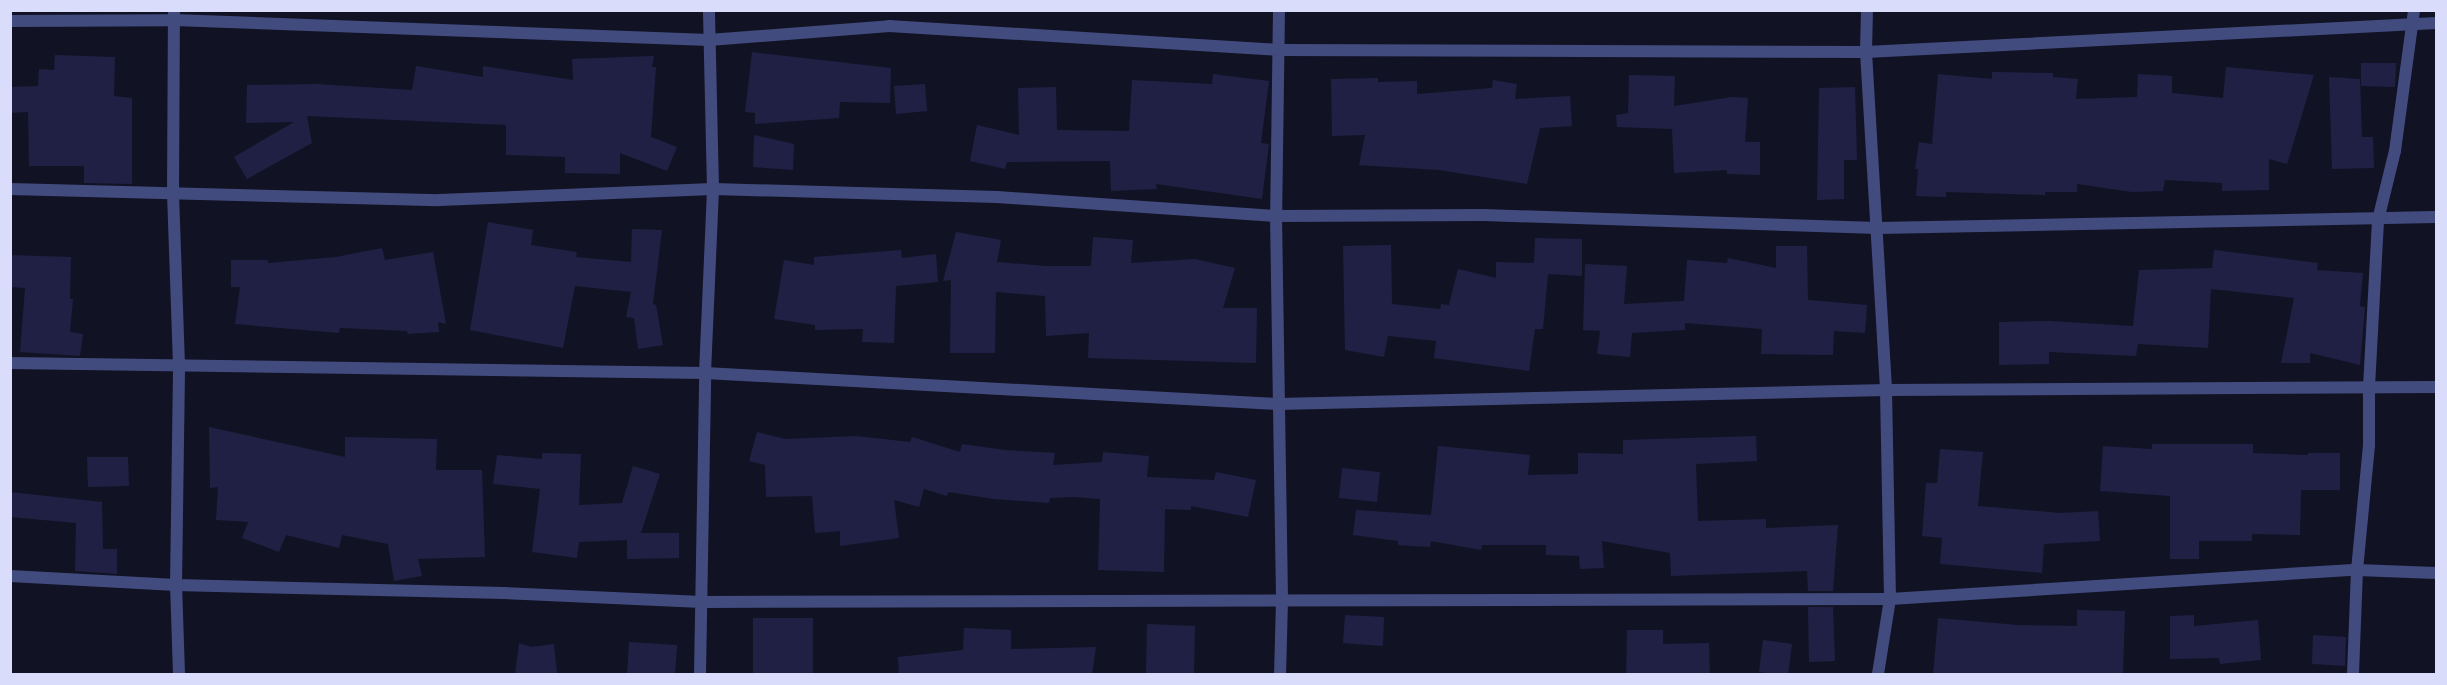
<!DOCTYPE html>
<style>
body{margin:0}
#map{position:relative;width:2447px;height:685px;overflow:hidden;background:#121225;font-family:Overpass,sans-serif}
div>[style]{position:absolute}
.building>*{inset:0;background:#202044}
.street>*{height:12px;margin:-6px;padding:0 6px;transform-origin:6px;border-radius:6px;background:#424b7e}
span{translate:-50% -50%;white-space:nowrap;text-align:center;line-height:1.15;-webkit-text-stroke:4.5px #121225;paint-order:stroke}
.frame{position:absolute;inset:0;border:12px solid #dadcfb;pointer-events:none}
</style>
<div id="map">
<div class="building">
<div style="clip-path:polygon(752px 52px,891px 68px,890px 103px,840px 102px,839px 118px,755px 124px,755px 113px,745px 112px)"></div>
<div style="clip-path:polygon(55px 55px,115px 57px,114px 96px,132px 98px,132px 184px,84px 183px,84px 166px,29px 166px,28px 112px,10px 113px,10px 87px,38px 86px,39px 69px,54px 70px)"></div>
<div style="clip-path:polygon(654px 56px,652px 67px,656px 67px,651px 137px,677px 147px,667px 171px,620px 153px,620px 174px,565px 173px,565px 157px,506px 155px,506px 125px,307px 116px,312px 143px,247px 179px,234px 157px,294px 122px,246px 123px,247px 85px,317px 84px,412px 90px,416px 66px,483px 77px,483px 66px,573px 80px,572px 59px)"></div>
<div style="clip-path:polygon(2361px 63px,2396px 63px,2395px 87px,2361px 86px)"></div>
<div style="clip-path:polygon(2226px 67px,2314px 75px,2287px 164px,2269px 159px,2269px 190px,2222px 191px,2222px 183px,2165px 180px,2163px 191px,2132px 192px,2077px 184px,2077px 192px,2045px 192px,2045px 195px,1946px 192px,1946px 197px,1916px 196px,1918px 169px,1915px 169px,1919px 142px,1932px 144px,1938px 74px,1992px 79px,1992px 72px,2053px 73px,2053px 77px,2078px 79px,2076px 99px,2137px 97px,2138px 74px,2172px 76px,2172px 93px,2223px 98px)"></div>
<div style="clip-path:polygon(1213px 74px,1269px 81px,1261px 143px,1269px 144px,1262px 199px,1156px 184px,1157px 189px,1111px 191px,1110px 161px,1007px 162px,1005px 169px,970px 161px,977px 125px,1019px 135px,1018px 88px,1056px 87px,1057px 130px,1129px 131px,1132px 80px,1212px 84px)"></div>
<div style="clip-path:polygon(1629px 75px,1675px 76px,1674px 106px,1732px 97px,1748px 98px,1745px 142px,1760px 142px,1760px 175px,1727px 174px,1727px 170px,1674px 173px,1672px 129px,1617px 127px,1616px 115px,1628px 113px)"></div>
<div style="clip-path:polygon(2329px 77px,2360px 79px,2362px 137px,2373px 137px,2374px 168px,2332px 169px)"></div>
<div style="clip-path:polygon(1378px 78px,1378px 82px,1417px 81px,1417px 94px,1492px 88px,1493px 80px,1517px 84px,1515px 99px,1570px 96px,1572px 126px,1540px 128px,1527px 184px,1439px 170px,1359px 165px,1365px 135px,1332px 136px,1331px 79px)"></div>
<div style="clip-path:polygon(925px 84px,927px 111px,896px 114px,894px 86px)"></div>
<div style="clip-path:polygon(1855px 87px,1857px 160px,1844px 160px,1844px 199px,1817px 200px,1819px 88px)"></div>
<div style="clip-path:polygon(754px 135px,794px 144px,793px 170px,753px 167px)"></div>
<div style="clip-path:polygon(488px 222px,533px 230px,531px 245px,577px 252px,576px 257px,631px 262px,632px 229px,662px 230px,653px 304px,656px 305px,663px 345px,638px 349px,634px 318px,626px 317px,631px 292px,575px 286px,563px 348px,470px 330px)"></div>
<div style="clip-path:polygon(956px 232px,1001px 240px,997px 262px,1046px 266px,1091px 266px,1093px 237px,1133px 240px,1131px 263px,1195px 259px,1235px 268px,1223px 308px,1257px 308px,1256px 363px,1088px 358px,1089px 333px,1046px 336px,1045px 296px,996px 292px,995px 353px,950px 353px,951px 280px,943px 281px)"></div>
<div style="clip-path:polygon(1535px 238px,1582px 239px,1582px 276px,1548px 274px,1543px 329px,1535px 329px,1529px 371px,1434px 358px,1436px 341px,1388px 336px,1384px 357px,1345px 350px,1343px 246px,1391px 245px,1392px 304px,1440px 309px,1441px 304px,1449px 305px,1458px 269px,1496px 278px,1496px 262px,1534px 263px)"></div>
<div style="clip-path:polygon(1776px 246px,1807px 246px,1808px 300px,1867px 305px,1865px 333px,1834px 331px,1833px 355px,1761px 354px,1762px 329px,1685px 323px,1685px 330px,1632px 333px,1630px 357px,1597px 354px,1600px 331px,1583px 330px,1585px 264px,1627px 266px,1624px 304px,1684px 301px,1687px 260px,1727px 263px,1728px 258px,1776px 268px)"></div>
<div style="clip-path:polygon(382px 248px,385px 260px,433px 252px,446px 324px,438px 322px,439px 332px,408px 334px,407px 331px,340px 328px,339px 333px,235px 324px,240px 287px,231px 287px,231px 260px,268px 260px,268px 263px,336px 257px)"></div>
<div style="clip-path:polygon(901px 250px,902px 258px,936px 254px,938px 282px,896px 286px,894px 343px,862px 342px,863px 329px,815px 330px,815px 325px,774px 319px,784px 260px,814px 265px,814px 257px)"></div>
<div style="clip-path:polygon(2214px 250px,2318px 263px,2317px 270px,2363px 273px,2360px 306px,2365px 307px,2360px 365px,2310px 353px,2310px 363px,2281px 363px,2294px 298px,2211px 289px,2208px 348px,2138px 344px,2136px 356px,2049px 352px,2049px 364px,1999px 365px,1999px 322px,2049px 321px,2133px 326px,2139px 270px,2212px 268px)"></div>
<div style="clip-path:polygon(10px 255px,71px 257px,70px 299px,73px 299px,70px 332px,83px 334px,80px 356px,20px 352px,25px 288px,10px 287px)"></div>
<div style="clip-path:polygon(209px 427px,345px 457px,345px 437px,437px 439px,436px 470px,482px 470px,485px 557px,418px 559px,422px 576px,394px 581px,388px 544px,342px 535px,339px 548px,286px 535px,279px 552px,242px 538px,248px 522px,216px 520px,218px 487px,210px 488px)"></div>
<div style="clip-path:polygon(757px 432px,785px 439px,856px 436px,910px 442px,912px 437px,960px 452px,962px 444px,1005px 450px,1055px 453px,1053px 465px,1102px 462px,1103px 452px,1149px 456px,1147px 477px,1214px 480px,1216px 472px,1256px 480px,1248px 517px,1191px 506px,1191px 510px,1165px 509px,1164px 572px,1098px 570px,1100px 499px,1074px 497px,1050px 498px,1049px 503px,994px 499px,948px 492px,947px 496px,924px 489px,919px 507px,894px 500px,899px 538px,840px 546px,840px 531px,815px 533px,812px 496px,766px 497px,765px 465px,749px 461px)"></div>
<div style="clip-path:polygon(1756px 436px,1757px 461px,1696px 464px,1698px 521px,1766px 519px,1766px 528px,1838px 525px,1833px 591px,1808px 591px,1807px 571px,1671px 576px,1670px 553px,1602px 541px,1604px 568px,1580px 569px,1579px 556px,1546px 555px,1546px 545px,1482px 545px,1481px 550px,1431px 541px,1430px 547px,1398px 545px,1398px 541px,1353px 535px,1356px 510px,1431px 515px,1438px 446px,1530px 455px,1528px 475px,1578px 474px,1578px 453px,1623px 454px,1623px 440px)"></div>
<div style="clip-path:polygon(2152px 444px,2253px 444px,2253px 453px,2308px 455px,2308px 453px,2340px 453px,2340px 490px,2301px 490px,2300px 535px,2252px 534px,2252px 541px,2199px 541px,2199px 559px,2170px 559px,2170px 496px,2100px 491px,2103px 446px,2152px 449px)"></div>
<div style="clip-path:polygon(1940px 449px,1983px 452px,1978px 506px,2061px 513px,2098px 511px,2100px 541px,2044px 544px,2042px 573px,1940px 564px,1942px 538px,1922px 536px,1926px 483px,1937px 483px)"></div>
<div style="clip-path:polygon(542px 453px,581px 454px,579px 505px,622px 503px,633px 466px,660px 474px,641px 533px,679px 533px,679px 558px,627px 559px,627px 540px,579px 542px,577px 558px,532px 552px,540px 489px,493px 484px,497px 455px,542px 459px)"></div>
<div style="clip-path:polygon(87px 457px,128px 457px,129px 486px,88px 487px)"></div>
<div style="clip-path:polygon(1342px 468px,1380px 472px,1377px 502px,1339px 498px)"></div>
<div style="clip-path:polygon(10px 492px,102px 502px,103px 549px,117px 549px,117px 574px,75px 571px,76px 523px,10px 517px)"></div>
<div style="clip-path:polygon(1808px 607px,1833px 607px,1835px 661px,1809px 662px)"></div>
<div style="clip-path:polygon(2077px 610px,2125px 611px,2123px 675px,1933px 675px,1938px 618px,2017px 625px,2077px 626px)"></div>
<div style="clip-path:polygon(1345px 615px,1384px 617px,1383px 646px,1343px 643px)"></div>
<div style="clip-path:polygon(2194px 615px,2194px 626px,2258px 620px,2261px 660px,2220px 664px,2219px 658px,2170px 659px,2170px 616px)"></div>
<div style="clip-path:polygon(753px 618px,813px 618px,813px 674px,753px 674px)"></div>
<div style="clip-path:polygon(1147px 624px,1195px 626px,1194px 674px,1146px 673px)"></div>
<div style="clip-path:polygon(964px 628px,1011px 630px,1011px 649px,1096px 647px,1092px 675px,899px 675px,898px 657px,963px 650px)"></div>
<div style="clip-path:polygon(1627px 630px,1663px 630px,1663px 644px,1709px 643px,1710px 675px,1626px 675px)"></div>
<div style="clip-path:polygon(2313px 635px,2346px 637px,2345px 666px,2312px 664px)"></div>
<div style="clip-path:polygon(1763px 640px,1792px 644px,1788px 675px,1759px 672px)"></div>
<div style="clip-path:polygon(629px 642px,677px 645px,675px 675px,627px 675px)"></div>
<div style="clip-path:polygon(519px 643px,531px 647px,554px 644px,557px 673px,515px 675px)"></div>
</div>
<div class="street">
<div style="left:1279px;top:10px;width:206px;rotate:90.8deg"></div>
<div style="left:1276px;top:216px;width:384px;rotate:89.1deg"></div>
<div style="left:1282px;top:600px;width:74px;rotate:91.5deg"></div>
<div style="left:1867px;top:10px;width:42px;rotate:91.4deg"></div>
<div style="left:1866px;top:52px;width:339px;rotate:86.6deg"></div>
<div style="left:1886px;top:390px;width:209px;rotate:88.9deg"></div>
<div style="left:1890px;top:599px;width:76px;rotate:99.1deg"></div>
<div style="left:10px;top:21px;width:164px;rotate:-0.3deg"></div>
<div style="left:174px;top:20px;width:10px;rotate:-90deg"></div>
<div style="left:10px;top:189px;width:429px;rotate:1.5deg"></div>
<div style="left:439px;top:200px;width:274px;rotate:-2.3deg"></div>
<div style="left:713px;top:189px;width:284px;rotate:1.6deg"></div>
<div style="left:997px;top:197px;width:280px;rotate:3.9deg"></div>
<div style="left:1276px;top:216px;width:208px;rotate:-0.3deg"></div>
<div style="left:1484px;top:215px;width:394px;rotate:1.9deg"></div>
<div style="left:1878px;top:228px;width:558px;rotate:-1.13deg"></div>
<div style="left:10px;top:363px;width:695px;rotate:0.82deg"></div>
<div style="left:705px;top:373px;width:574px;rotate:3.1deg"></div>
<div style="left:1278px;top:404px;width:608px;rotate:-1.32deg"></div>
<div style="left:1886px;top:390px;width:550px;rotate:-0.31deg"></div>
<div style="left:10px;top:576px;width:166px;rotate:3.1deg"></div>
<div style="left:176px;top:585px;width:328px;rotate:1.4deg"></div>
<div style="left:504px;top:593px;width:198px;rotate:2.6deg"></div>
<div style="left:702px;top:602px;width:1188px;rotate:-0.14deg"></div>
<div style="left:1890px;top:599px;width:468px;rotate:-3.6deg"></div>
<div style="left:2357px;top:570px;width:79px;rotate:2.2deg"></div>
<div style="left:179px;top:674px;width:89px;rotate:-91.9deg"></div>
<div style="left:176px;top:585px;width:220px;rotate:-89.2deg"></div>
<div style="left:179px;top:365px;width:171px;rotate:-92deg"></div>
<div style="left:173px;top:194px;width:174px;rotate:-89.7deg"></div>
<div style="left:174px;top:20px;width:535px;rotate:2.14deg"></div>
<div style="left:709px;top:40px;width:181px;rotate:-4.4deg"></div>
<div style="left:889px;top:26px;width:392px;rotate:3.5deg"></div>
<div style="left:1280px;top:50px;width:586px;rotate:0.2deg"></div>
<div style="left:1866px;top:52px;width:571px;rotate:-2.91deg"></div>
<div style="left:700px;top:674px;width:301px;rotate:-89deg"></div>
<div style="left:705px;top:373px;width:184px;rotate:-87.5deg"></div>
<div style="left:713px;top:189px;width:179px;rotate:-91.3deg"></div>
<div style="left:2353px;top:674px;width:104px;rotate:-87.8deg"></div>
<div style="left:2357px;top:570px;width:126px;rotate:-84.5deg"></div>
<div style="left:2369px;top:445px;width:58px;rotate:-90deg"></div>
<div style="left:2369px;top:387px;width:167px;rotate:-86.9deg"></div>
<div style="left:2378px;top:220px;width:71px;rotate:-76.2deg"></div>
<div style="left:2395px;top:151px;width:142px;rotate:-82.3deg"></div>
</div>
<div class="frame"></div>
</div>
